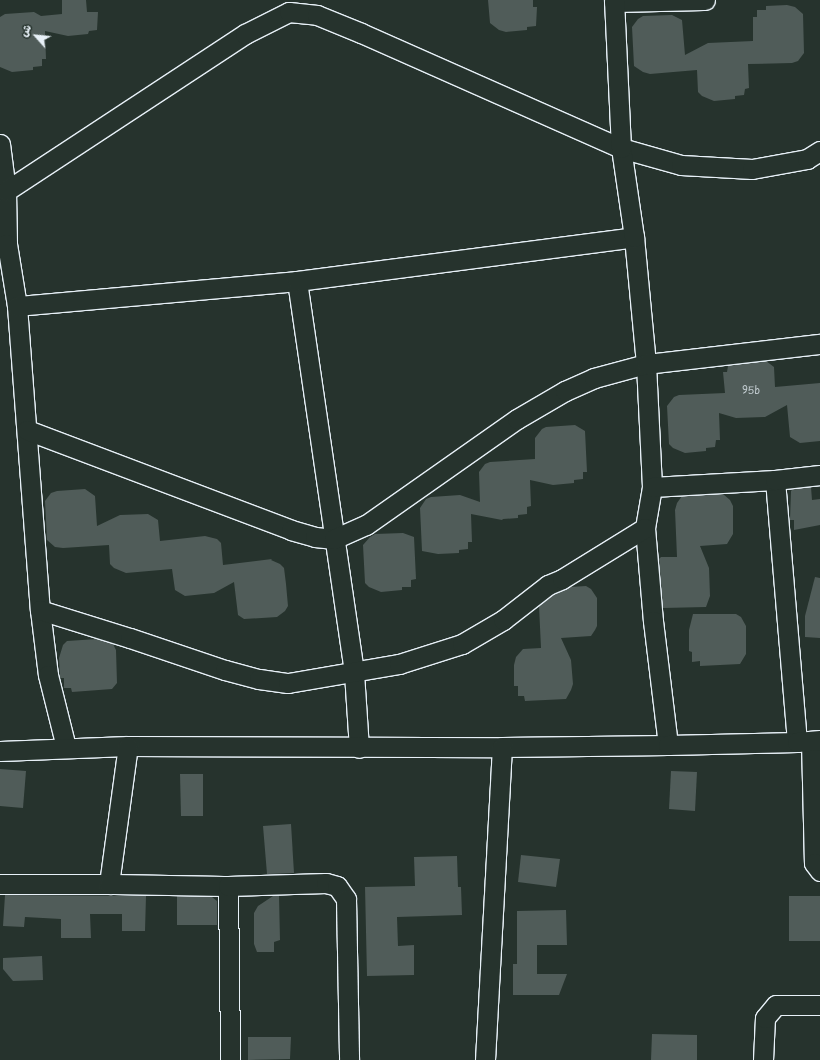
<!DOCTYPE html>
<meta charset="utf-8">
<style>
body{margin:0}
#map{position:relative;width:820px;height:1060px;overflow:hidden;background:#26332d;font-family:"Playpen Sans","Playpen Sans Arabic",sans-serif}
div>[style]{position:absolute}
.building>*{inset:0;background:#505c59}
.roads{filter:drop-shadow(1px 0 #e8f1f8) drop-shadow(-1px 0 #e8f1f8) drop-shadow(0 1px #e8f1f8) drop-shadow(0 -1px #e8f1f8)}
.minor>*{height:19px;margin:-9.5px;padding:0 9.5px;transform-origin:9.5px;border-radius:9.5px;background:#26332d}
span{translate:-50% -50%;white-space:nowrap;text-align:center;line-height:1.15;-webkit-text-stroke:4px #26332d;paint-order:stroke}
.number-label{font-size:10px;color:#c2ccd0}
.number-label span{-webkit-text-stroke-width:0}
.north{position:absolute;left:16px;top:16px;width:40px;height:40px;-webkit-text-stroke:3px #26332d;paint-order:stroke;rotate:297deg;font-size:11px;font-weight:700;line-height:16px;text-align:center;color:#e8f1f8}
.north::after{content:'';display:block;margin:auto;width:14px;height:18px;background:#e8f1f8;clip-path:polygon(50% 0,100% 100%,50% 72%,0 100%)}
</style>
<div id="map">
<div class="building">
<div style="clip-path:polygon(62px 0,86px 0,87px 12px,98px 12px,97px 30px,89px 31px,88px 34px,68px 36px,45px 31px,46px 59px,42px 59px,42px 66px,33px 67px,33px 70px,12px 72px,0 67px,0 17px,5px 14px,34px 12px,41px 16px,62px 14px)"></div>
<div style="clip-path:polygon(488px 0,533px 0,533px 7px,537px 7px,536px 26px,527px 27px,527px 30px,506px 32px,499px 30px,490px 23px)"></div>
<div style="clip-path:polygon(787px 5px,795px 7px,803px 14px,804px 53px,798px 61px,792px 63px,748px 64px,749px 88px,745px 89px,744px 95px,735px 96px,735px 99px,714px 101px,702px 96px,698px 92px,697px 70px,650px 74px,643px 72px,634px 66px,632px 27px,638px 19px,643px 16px,672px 15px,682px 20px,685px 55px,708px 43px,753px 41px,753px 17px,757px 17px,757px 10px,766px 10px,766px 6px)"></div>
<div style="clip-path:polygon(766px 361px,774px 367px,775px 387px,820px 383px,820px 441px,800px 443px,790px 437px,787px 405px,765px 417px,736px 418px,719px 413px,720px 440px,716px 440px,715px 447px,706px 448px,706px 451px,685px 453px,673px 448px,669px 444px,667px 406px,674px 397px,679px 395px,725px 393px,723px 372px,727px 372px,728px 366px)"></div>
<div style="clip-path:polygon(575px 425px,585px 431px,587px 472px,583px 472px,583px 479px,574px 480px,574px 483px,553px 485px,530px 480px,531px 506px,527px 507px,527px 514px,518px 515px,518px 518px,503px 519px,502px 520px,471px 514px,472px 542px,468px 542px,468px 549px,459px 550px,459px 553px,438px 554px,422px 551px,420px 508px,426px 499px,431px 497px,460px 495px,480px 502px,479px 472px,485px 464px,490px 462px,535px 459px,535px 438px,542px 429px,546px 427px)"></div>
<div style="clip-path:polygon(811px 487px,812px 500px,820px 499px,820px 525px,794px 530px,794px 520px,790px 520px,791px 491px,793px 489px)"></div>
<div style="clip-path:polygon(85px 489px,95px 496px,97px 526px,120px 515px,148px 514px,158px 520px,160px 541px,205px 536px,217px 539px,221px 543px,223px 565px,272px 559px,271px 560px,280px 564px,284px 568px,286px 584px,288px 606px,285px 611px,277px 617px,244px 619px,238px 615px,234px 582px,214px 593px,185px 596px,175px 590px,172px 569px,126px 573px,114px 568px,110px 564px,109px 545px,63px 548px,55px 547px,47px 540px,45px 501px,51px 493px,57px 491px)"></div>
<div style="clip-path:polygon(723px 494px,730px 500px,733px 506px,733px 534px,727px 544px,700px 546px,709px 568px,710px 596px,706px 607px,663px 608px,659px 559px,661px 557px,677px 557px,675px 510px,677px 503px,682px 496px)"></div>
<div style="clip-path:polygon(403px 533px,414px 537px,416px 579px,411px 580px,411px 587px,402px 587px,402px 590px,381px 592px,369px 587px,365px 583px,363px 545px,370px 537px,375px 534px)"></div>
<div style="clip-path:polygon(815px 577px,820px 578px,820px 638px,805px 637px,805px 616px)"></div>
<div style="clip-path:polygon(586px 586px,591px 589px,597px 598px,597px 626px,595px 630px,591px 636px,561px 638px,571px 660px,573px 684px,571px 690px,566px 699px,525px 701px,524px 696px,518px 696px,518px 686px,514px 686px,514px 665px,516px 657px,523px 649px,541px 648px,539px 606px,554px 595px,570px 587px)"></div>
<div style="clip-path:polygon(693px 614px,736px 614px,741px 617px,746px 626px,746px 654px,740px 664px,700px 666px,700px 661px,692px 662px,692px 652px,689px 651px,689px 630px)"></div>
<div style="clip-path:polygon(97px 639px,113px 644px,116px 650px,117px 683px,112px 689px,72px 692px,71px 688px,64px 688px,64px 678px,60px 678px,59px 658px,63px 645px,67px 641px)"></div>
<div style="clip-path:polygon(0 769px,26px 771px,23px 808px,0 806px)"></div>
<div style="clip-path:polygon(671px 771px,697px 772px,695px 811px,669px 809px)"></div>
<div style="clip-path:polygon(180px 774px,203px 774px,203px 816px,181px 816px)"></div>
<div style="clip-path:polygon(291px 824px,294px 873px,267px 874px,263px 826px)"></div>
<div style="clip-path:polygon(521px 855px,560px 859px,556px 887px,518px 882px)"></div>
<div style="clip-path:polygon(457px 856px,458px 887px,461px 887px,462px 915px,397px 917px,398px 946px,414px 945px,414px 975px,367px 976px,365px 887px,415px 886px,414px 857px)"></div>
<div style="clip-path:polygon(5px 895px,146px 896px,145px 931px,122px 931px,122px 914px,90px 914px,91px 938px,61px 938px,61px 919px,25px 917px,24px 927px,3px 926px)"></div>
<div style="clip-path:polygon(279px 895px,280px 940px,274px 942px,274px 952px,257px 952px,254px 944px,254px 913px,258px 906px,273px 896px)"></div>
<div style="clip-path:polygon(177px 896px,212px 897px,217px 901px,217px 925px,177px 925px)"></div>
<div style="clip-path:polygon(789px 896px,820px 896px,820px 941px,789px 941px)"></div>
<div style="clip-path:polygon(566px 910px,567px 945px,537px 945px,537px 974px,567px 974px,559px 995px,513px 995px,513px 964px,517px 964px,517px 911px)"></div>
<div style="clip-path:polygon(42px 956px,43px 980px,13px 981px,3px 969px,3px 958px)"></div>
<div style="clip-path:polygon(652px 1034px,697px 1035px,697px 1060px,651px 1060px)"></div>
<div style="clip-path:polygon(248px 1037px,291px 1037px,290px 1059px,248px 1060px)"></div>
</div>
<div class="roads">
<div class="minor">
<div style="left:614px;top:2px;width:91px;rotate:-1.3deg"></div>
<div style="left:0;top:144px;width:47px;rotate:82.7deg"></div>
<div style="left:6px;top:191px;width:53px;rotate:88.9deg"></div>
<div style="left:7px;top:244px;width:63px;rotate:80.8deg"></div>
<div style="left:17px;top:306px;width:305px;rotate:85.7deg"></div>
<div style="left:40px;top:610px;width:65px;rotate:83deg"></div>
<div style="left:48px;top:675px;width:74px;rotate:76deg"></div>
<div style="left:6px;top:191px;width:286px;rotate:-33.3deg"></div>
<div style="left:245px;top:34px;width:49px;rotate:-26.6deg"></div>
<div style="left:289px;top:12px;width:28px;rotate:6deg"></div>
<div style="left:317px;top:15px;width:48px;rotate:22.2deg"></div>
<div style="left:361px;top:33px;width:284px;rotate:23.9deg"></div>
<div style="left:621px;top:148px;width:62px;rotate:15.8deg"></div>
<div style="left:681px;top:165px;width:71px;rotate:3.2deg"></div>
<div style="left:752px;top:169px;width:56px;rotate:-10.3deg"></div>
<div style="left:807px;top:159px;width:15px;rotate:-32deg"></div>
<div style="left:634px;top:237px;width:128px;rotate:84.6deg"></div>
<div style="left:646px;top:364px;width:123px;rotate:87.2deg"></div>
<div style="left:652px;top:487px;width:42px;rotate:99.7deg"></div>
<div style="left:645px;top:528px;width:93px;rotate:85.1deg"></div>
<div style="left:653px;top:621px;width:125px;rotate:83.1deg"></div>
<div style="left:297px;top:281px;width:396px;rotate:81.7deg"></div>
<div style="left:354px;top:673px;width:75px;rotate:86.2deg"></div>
<div style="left:17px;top:306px;width:281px;rotate:-5.1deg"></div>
<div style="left:297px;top:281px;width:340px;rotate:-7.4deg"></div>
<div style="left:634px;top:237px;width:90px;rotate:-98.3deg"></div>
<div style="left:621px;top:148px;width:148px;rotate:-92.7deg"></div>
<div style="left:27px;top:430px;width:282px;rotate:20.7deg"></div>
<div style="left:291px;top:530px;width:25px;rotate:16deg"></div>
<div style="left:315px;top:537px;width:19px;rotate:6deg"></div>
<div style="left:334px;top:539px;width:35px;rotate:-24deg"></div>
<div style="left:366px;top:525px;width:184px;rotate:-35.1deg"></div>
<div style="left:517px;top:419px;width:56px;rotate:-30.3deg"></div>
<div style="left:565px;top:391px;width:32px;rotate:-24deg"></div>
<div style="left:594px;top:378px;width:54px;rotate:-15.1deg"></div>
<div style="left:646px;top:364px;width:175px;rotate:-6.6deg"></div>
<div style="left:775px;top:480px;width:263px;rotate:85.2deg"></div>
<div style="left:652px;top:487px;width:123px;rotate:-3.3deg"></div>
<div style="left:775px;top:480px;width:45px;rotate:-6.3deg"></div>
<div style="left:40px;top:610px;width:94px;rotate:17.3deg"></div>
<div style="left:130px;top:638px;width:100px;rotate:18.6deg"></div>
<div style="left:225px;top:670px;width:35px;rotate:15deg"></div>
<div style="left:259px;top:679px;width:29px;rotate:8deg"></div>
<div style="left:288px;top:683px;width:113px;rotate:-9.7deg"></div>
<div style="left:399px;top:664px;width:66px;rotate:-17.6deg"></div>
<div style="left:462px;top:644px;width:48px;rotate:-30.3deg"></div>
<div style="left:503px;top:620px;width:57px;rotate:-37.9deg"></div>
<div style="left:548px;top:585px;width:15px;rotate:-23deg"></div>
<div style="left:562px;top:579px;width:97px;rotate:-31.6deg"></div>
<div style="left:811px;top:741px;width:122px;rotate:88.6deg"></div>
<div style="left:814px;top:863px;width:10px;rotate:53deg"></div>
<div style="left:0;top:751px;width:128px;rotate:-2.2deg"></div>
<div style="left:128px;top:746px;width:374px;rotate:0.2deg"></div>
<div style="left:502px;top:747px;width:166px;rotate:-0.7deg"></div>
<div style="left:668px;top:745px;width:129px;rotate:-1.3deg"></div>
<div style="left:797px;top:742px;width:23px;rotate:-5deg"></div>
<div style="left:0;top:884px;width:109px"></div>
<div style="left:109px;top:884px;width:139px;rotate:-82.2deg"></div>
<div style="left:109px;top:884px;width:119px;rotate:1deg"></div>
<div style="left:228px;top:886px;width:174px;rotate:89.3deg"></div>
<div style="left:228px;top:886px;width:98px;rotate:-1.8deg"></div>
<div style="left:326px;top:883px;width:11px;rotate:15deg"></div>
<div style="left:337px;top:886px;width:16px;rotate:55deg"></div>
<div style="left:346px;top:899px;width:161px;rotate:88.9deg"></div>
<div style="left:485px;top:1060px;width:313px;rotate:-86.9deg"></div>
<div style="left:763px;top:1060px;width:42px;rotate:-87.3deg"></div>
<div style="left:765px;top:1018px;width:17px;rotate:-50deg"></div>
<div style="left:776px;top:1005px;width:44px"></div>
</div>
</div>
<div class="number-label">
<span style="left:751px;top:390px">95b</span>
</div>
<div class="north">ش</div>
</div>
